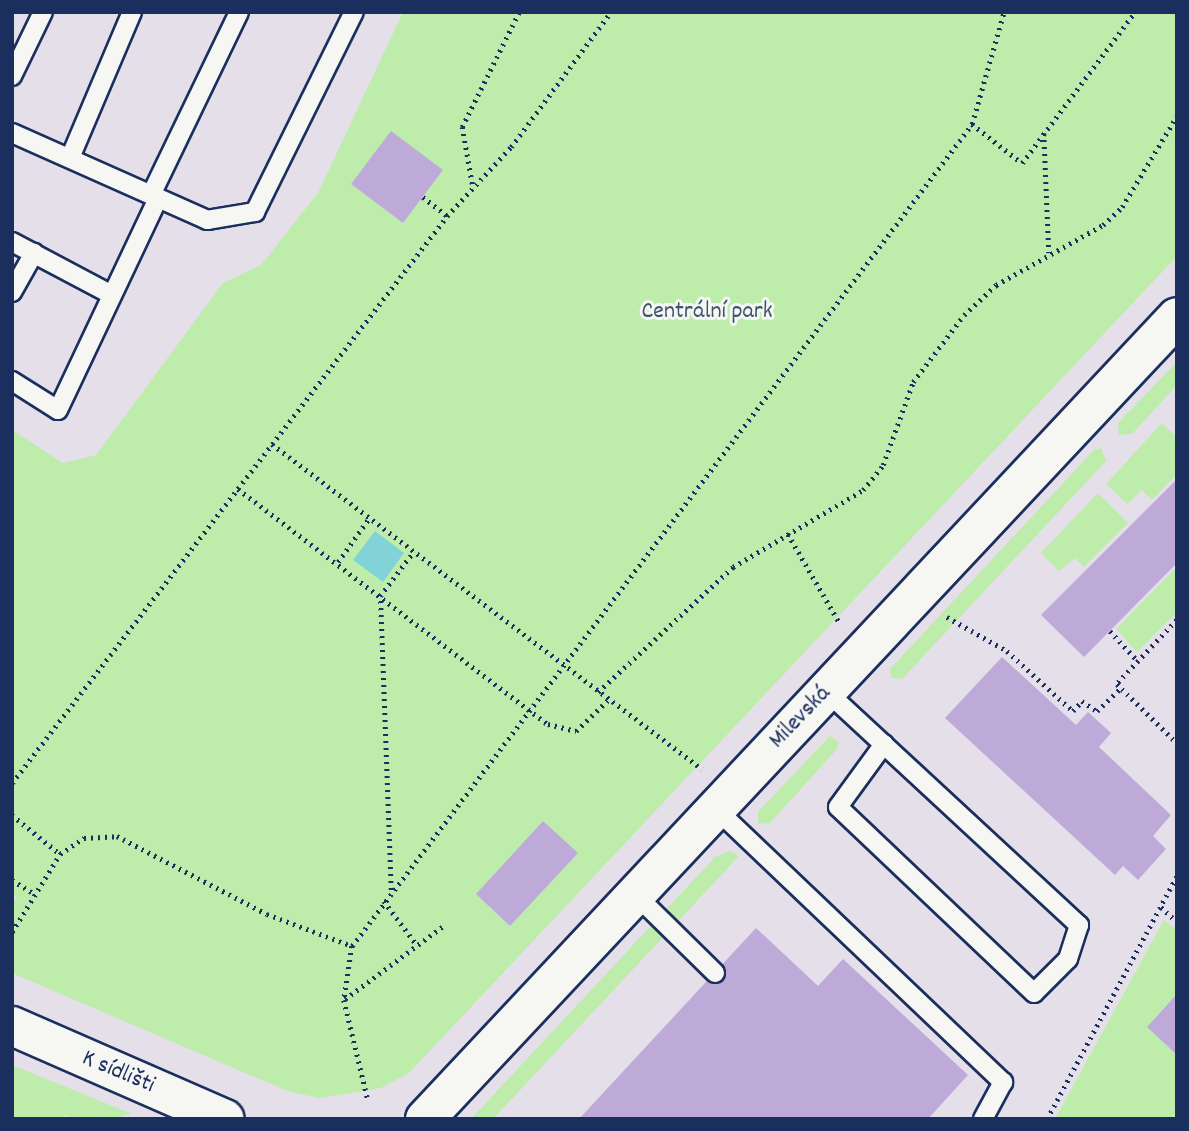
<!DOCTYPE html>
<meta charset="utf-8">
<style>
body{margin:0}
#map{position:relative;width:1189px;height:1131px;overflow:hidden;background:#e5dfea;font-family:Dekko,sans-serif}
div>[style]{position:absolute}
.green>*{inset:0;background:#beecaa}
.water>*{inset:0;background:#82d3d8}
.building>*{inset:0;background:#bdaad9}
.path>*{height:4.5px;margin-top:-2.25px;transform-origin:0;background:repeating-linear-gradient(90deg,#1b2f5e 0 2px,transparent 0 7px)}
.roads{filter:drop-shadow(2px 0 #1b2f5e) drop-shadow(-2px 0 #1b2f5e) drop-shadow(0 2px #1b2f5e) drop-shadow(0 -2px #1b2f5e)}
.service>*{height:18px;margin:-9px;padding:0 9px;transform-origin:9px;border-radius:9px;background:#f6f6f2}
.tertiary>*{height:38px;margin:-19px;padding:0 19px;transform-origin:19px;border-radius:19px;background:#f6f6f2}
span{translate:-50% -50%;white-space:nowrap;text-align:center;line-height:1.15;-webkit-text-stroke:6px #f6f6f2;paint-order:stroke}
.park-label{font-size:24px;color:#3c556d}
.street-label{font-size:24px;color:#1b2f5e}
.frame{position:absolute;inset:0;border:14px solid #1b2f5e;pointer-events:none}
</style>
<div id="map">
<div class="green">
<div style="clip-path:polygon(evenodd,403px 12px,1177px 12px,1177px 256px,409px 1073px,381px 1088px,320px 1098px,290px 1092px,12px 973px,12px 903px,17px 898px,12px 894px,12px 430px,63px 463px,96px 455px,223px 283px,261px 265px,318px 193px,403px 12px,391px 132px,443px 170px,403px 223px,351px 184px,391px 132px,403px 12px,543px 821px,578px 853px,510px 926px,476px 894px,543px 821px)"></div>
<div style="clip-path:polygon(1177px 362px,1177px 385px,1132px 434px,1119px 435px,1118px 423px)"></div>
<div style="clip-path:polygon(1162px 423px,1177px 437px,1177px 474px,1152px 500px,1142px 490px,1127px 504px,1106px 484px)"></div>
<div style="clip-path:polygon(1101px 448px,1106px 461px,902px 679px,891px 678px,890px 669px,1094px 450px)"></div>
<div style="clip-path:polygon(1098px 493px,1128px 523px,1084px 567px,1075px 558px,1059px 571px,1041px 553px)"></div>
<div style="clip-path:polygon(1175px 569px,1177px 612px,1137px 652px,1116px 629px)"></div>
<div style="clip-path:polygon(830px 736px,839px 742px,837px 749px,770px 823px,758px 824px,758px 812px)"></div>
<div style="clip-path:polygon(729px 851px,739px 856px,493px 1119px,471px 1119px,715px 857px)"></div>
<div style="clip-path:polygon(1164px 920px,1177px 930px,1177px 994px,1147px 1027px,1177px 1055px,1177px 1119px,1055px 1119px)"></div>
<div style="clip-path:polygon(12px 1065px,132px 1114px,110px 1119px,70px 1119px,66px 1115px,62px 1119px,12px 1119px)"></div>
</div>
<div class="water">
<div style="clip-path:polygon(375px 531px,404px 553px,383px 582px,353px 560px)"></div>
</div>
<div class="building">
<div style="clip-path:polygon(391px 131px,443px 170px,403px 223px,351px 184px)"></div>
<div style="clip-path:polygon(1177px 479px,1177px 563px,1084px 657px,1041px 615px)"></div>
<div style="clip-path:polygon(1002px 657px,1076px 725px,1088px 712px,1111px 733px,1099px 747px,1171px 815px,1153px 836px,1166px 849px,1138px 880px,1123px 866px,1115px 875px,945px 718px)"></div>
<div style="clip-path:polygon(543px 821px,578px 853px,510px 926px,476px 894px)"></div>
<div style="clip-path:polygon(756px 928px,818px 986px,843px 959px,968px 1075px,928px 1119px,579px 1119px)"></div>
<div style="clip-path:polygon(1177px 994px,1177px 1055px,1147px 1027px)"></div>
</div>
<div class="path">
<div style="left:972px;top:124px;width:116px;rotate:-74.1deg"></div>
<div style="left:1044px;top:133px;width:120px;rotate:87.6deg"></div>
<div style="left:472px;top:184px;width:58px;rotate:-100deg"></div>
<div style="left:462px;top:127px;width:128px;rotate:-63.6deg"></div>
<div style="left:423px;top:197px;width:31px;rotate:38deg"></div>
<div style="left:272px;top:444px;width:539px;rotate:37.08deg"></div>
<div style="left:238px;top:489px;width:389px;rotate:37.2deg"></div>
<div style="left:548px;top:724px;width:29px;rotate:14deg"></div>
<div style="left:576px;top:731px;width:45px;rotate:-44.1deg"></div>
<div style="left:788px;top:534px;width:102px;rotate:59.9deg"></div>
<div style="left:338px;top:562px;width:55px;rotate:-54.6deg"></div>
<div style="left:947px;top:617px;width:69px;rotate:29.5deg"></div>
<div style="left:1007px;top:651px;width:89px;rotate:42.3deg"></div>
<div style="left:1073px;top:711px;width:13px;rotate:-48deg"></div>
<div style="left:1082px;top:701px;width:18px;rotate:34deg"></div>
<div style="left:1097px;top:711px;width:33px;rotate:-44deg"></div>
<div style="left:1177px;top:620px;width:88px;rotate:133.2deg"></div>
<div style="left:1117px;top:684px;width:84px;rotate:44.5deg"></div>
<div style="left:1110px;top:631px;width:40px;rotate:47deg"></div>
<div style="left:598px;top:692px;width:184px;rotate:-42.8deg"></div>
<div style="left:733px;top:567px;width:151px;rotate:-30.6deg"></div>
<div style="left:863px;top:490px;width:32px;rotate:-51deg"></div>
<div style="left:883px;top:465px;width:88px;rotate:-70.1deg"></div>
<div style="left:913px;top:382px;width:84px;rotate:-52.7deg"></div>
<div style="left:964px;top:315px;width:44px;rotate:-43.2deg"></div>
<div style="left:996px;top:285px;width:123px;rotate:-29.3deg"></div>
<div style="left:1103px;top:225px;width:26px;rotate:-43deg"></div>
<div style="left:1122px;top:207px;width:106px;rotate:-58.9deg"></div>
<div style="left:12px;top:783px;width:715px;rotate:-52.5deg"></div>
<div style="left:447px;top:216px;width:94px;rotate:-47.2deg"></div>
<div style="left:511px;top:147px;width:168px;rotate:-53.5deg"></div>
<div style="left:12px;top:815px;width:62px;rotate:39.1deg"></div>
<div style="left:60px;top:854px;width:29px;rotate:-34deg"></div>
<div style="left:84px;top:838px;width:33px;rotate:-3deg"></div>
<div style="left:117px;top:836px;width:169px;rotate:27.5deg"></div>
<div style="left:267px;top:914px;width:91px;rotate:20.6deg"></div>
<div style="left:352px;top:946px;width:1030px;rotate:-52.97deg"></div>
<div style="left:972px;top:124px;width:63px;rotate:38deg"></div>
<div style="left:1022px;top:163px;width:189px;rotate:-53.2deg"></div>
<div style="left:12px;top:880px;width:26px;rotate:32deg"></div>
<div style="left:391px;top:890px;width:294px;rotate:-92.1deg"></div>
<div style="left:380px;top:596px;width:56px;rotate:-52.9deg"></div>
<div style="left:384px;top:901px;width:55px;rotate:53.1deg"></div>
<div style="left:1161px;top:907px;width:22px;rotate:43deg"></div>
<div style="left:12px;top:932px;width:92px;rotate:-58.4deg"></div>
<div style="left:352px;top:946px;width:55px;rotate:98.4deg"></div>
<div style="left:344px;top:1000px;width:103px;rotate:76.5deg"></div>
<div style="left:345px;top:999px;width:121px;rotate:-36.6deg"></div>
<div style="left:1047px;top:1119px;width:276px;rotate:-61.9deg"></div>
</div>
<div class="roads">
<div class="service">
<div style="left:12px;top:76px;width:71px;rotate:-64.2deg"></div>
<div style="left:12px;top:133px;width:214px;rotate:24deg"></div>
<div style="left:207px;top:220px;width:49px;rotate:-9.5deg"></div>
<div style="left:255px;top:212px;width:223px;rotate:-63.7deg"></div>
<div style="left:70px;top:158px;width:159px;rotate:-67deg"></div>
<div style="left:151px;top:195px;width:203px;rotate:-64.3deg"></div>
<div style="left:12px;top:242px;width:113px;rotate:27.9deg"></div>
<div style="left:12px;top:292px;width:45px;rotate:-60.6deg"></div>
<div style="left:12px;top:381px;width:54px;rotate:32.2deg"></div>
<div style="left:58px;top:410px;width:234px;rotate:-64.7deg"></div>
<div style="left:826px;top:691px;width:345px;rotate:42.8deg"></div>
<div style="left:1079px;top:925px;width:36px;rotate:108deg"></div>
<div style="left:1068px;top:959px;width:48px;rotate:135deg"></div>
<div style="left:1034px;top:993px;width:270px;rotate:-136.5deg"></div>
<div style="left:838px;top:807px;width:78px;rotate:-53.9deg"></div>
<div style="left:715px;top:808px;width:398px;rotate:43.6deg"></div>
<div style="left:1003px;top:1082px;width:42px;rotate:118.4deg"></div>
<div style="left:636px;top:895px;width:111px;rotate:44.6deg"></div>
</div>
<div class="tertiary">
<div style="left:12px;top:1026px;width:232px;rotate:23.6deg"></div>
<div style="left:425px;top:1119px;width:1099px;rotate:-46.84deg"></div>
</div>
</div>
<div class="park-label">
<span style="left:707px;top:313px">Centrální park</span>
</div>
<div class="street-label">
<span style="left:801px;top:718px;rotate:-46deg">Milevská</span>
<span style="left:118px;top:1073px;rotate:23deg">K sídlišti</span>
</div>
<div class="frame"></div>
</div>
